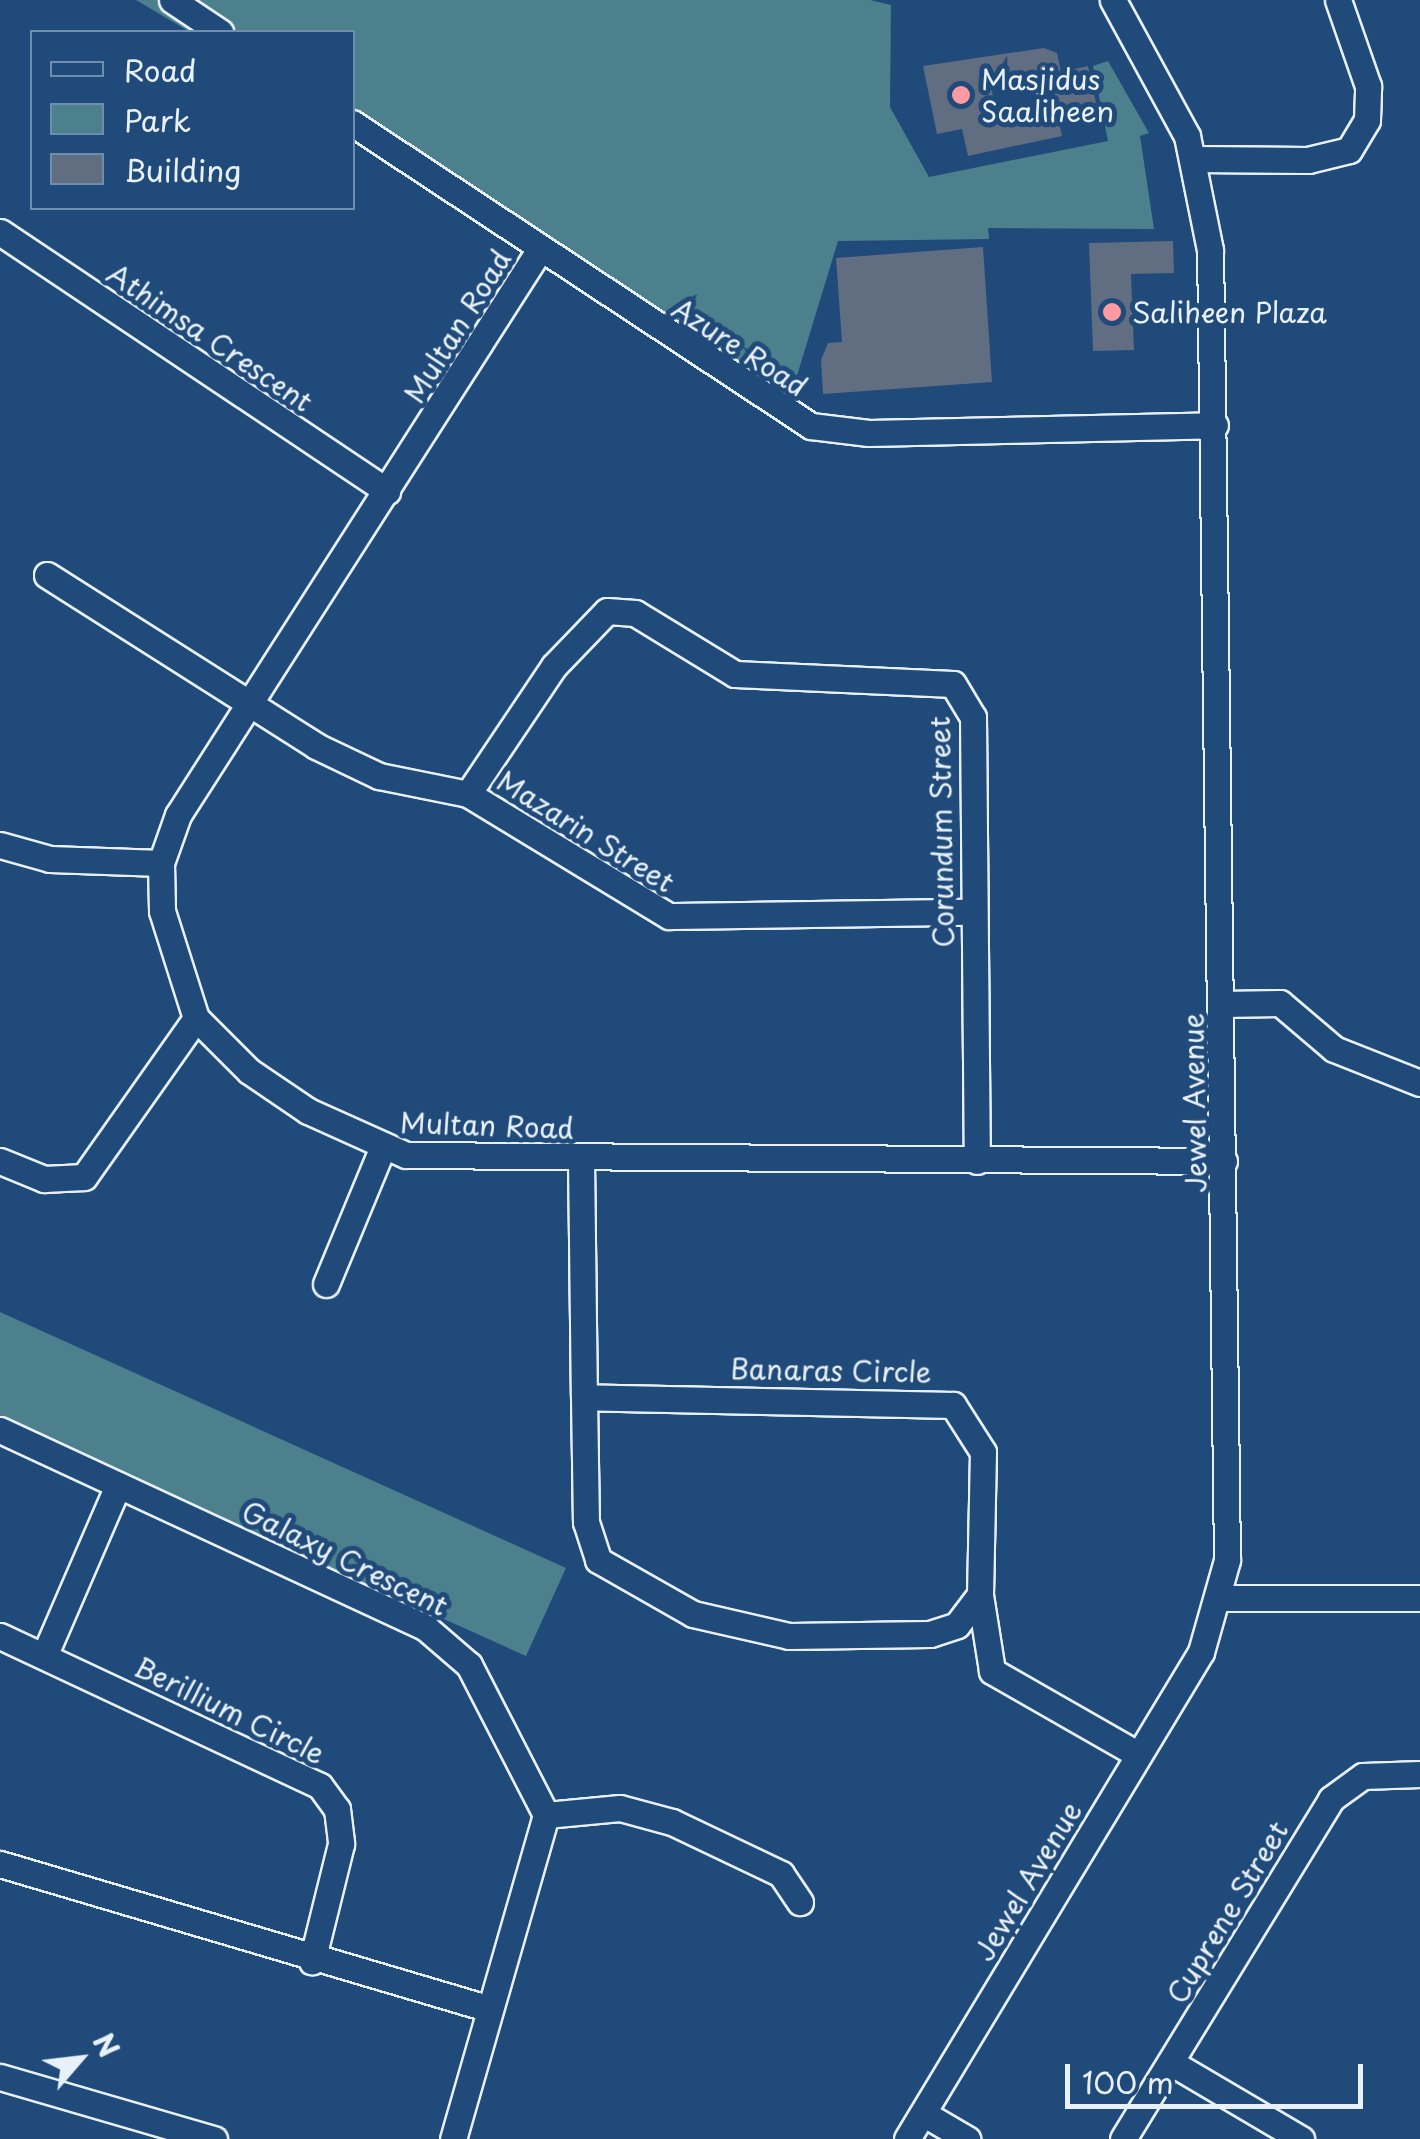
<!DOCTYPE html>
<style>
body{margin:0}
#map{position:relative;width:1420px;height:2139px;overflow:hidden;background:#1f4a7a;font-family:"Playpen Sans",sans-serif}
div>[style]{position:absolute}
.green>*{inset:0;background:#4c808d}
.building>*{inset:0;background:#616d80}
.roads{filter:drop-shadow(2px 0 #e8f1f8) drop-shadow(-2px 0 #e8f1f8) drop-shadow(0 2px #e8f1f8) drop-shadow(0 -2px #e8f1f8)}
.minor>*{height:25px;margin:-12.5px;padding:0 12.5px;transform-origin:12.5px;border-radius:12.5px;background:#1f4a7a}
.dots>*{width:28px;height:28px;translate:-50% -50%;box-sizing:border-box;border:5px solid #1f4a7a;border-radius:50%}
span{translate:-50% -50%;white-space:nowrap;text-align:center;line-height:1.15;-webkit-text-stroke:10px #1f4a7a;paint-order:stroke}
.poi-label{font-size:28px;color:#e8f1f8}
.left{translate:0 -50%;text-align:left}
.street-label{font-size:28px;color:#e8f1f8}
.legend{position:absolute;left:30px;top:30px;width:325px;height:180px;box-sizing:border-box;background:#1f4a7a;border:2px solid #6f8dac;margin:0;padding:12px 18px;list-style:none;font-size:30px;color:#e8f1f8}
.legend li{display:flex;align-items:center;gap:20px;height:50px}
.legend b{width:50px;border:2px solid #6f8dac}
.north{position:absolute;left:30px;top:2009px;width:100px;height:100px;-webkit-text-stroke:8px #1f4a7a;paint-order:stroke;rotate:62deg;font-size:28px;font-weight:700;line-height:40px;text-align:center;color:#e8f1f8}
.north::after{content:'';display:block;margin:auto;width:35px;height:45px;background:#e8f1f8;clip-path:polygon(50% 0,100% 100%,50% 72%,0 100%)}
.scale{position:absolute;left:1065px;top:2064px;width:298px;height:45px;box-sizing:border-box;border:5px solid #e8f1f8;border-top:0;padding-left:12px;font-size:30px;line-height:35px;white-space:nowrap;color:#e8f1f8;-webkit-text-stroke:8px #1f4a7a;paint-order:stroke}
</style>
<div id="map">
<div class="green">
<div style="clip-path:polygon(136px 0,870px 0,891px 5px,890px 107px,929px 177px,1108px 141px,1093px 66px,1108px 61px,1149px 133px,1140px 136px,1154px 229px,988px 228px,989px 239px,838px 241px,792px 392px,353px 129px,352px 32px,190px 32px)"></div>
<div style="clip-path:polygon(0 1312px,566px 1568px,526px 1656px,0 1419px)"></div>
</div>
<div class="building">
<div style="clip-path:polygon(1044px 48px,1057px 53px,1061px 72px,1088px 66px,1096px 103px,1045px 114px,1038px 77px,991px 86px,998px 124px,1057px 112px,1062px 136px,968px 156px,962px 129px,937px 134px,923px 66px)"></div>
<div style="clip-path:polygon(1173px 241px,1174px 273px,1131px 274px,1134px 350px,1093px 351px,1089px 243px)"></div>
<div style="clip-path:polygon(983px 247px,992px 382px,823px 394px,821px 360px,828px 343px,842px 342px,836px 258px)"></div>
</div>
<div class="roads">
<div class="minor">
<div style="left:172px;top:0;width:58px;rotate:33.7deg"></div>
<div style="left:352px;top:123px;width:550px;rotate:33.43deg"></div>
<div style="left:811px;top:426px;width:58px;rotate:6.9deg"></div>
<div style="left:869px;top:433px;width:346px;rotate:-1.3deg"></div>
<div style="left:1195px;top:159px;width:113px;rotate:0.5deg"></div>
<div style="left:1308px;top:160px;width:42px;rotate:-13.7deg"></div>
<div style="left:1349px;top:150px;width:35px;rotate:-59deg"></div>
<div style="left:1367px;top:120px;width:34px;rotate:-88deg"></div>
<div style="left:1368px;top:86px;width:91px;rotate:-109.2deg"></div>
<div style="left:0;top:232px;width:466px;rotate:33.8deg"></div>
<div style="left:540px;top:249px;width:672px;rotate:122.6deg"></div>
<div style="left:178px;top:815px;width:51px;rotate:109.5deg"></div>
<div style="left:161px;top:863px;width:48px;rotate:88.8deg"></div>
<div style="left:162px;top:911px;width:112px;rotate:72.4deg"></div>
<div style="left:196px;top:1018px;width:75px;rotate:45deg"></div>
<div style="left:249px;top:1071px;width:71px;rotate:34.1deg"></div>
<div style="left:308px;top:1111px;width:107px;rotate:24.2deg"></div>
<div style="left:406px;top:1155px;width:818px;rotate:0.42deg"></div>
<div style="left:47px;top:575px;width:319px;rotate:32.4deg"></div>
<div style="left:316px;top:746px;width:70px;rotate:25.5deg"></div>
<div style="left:379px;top:776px;width:91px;rotate:11.4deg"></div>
<div style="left:468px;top:794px;width:235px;rotate:31.3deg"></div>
<div style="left:669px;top:916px;width:303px;rotate:-0.8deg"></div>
<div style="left:468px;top:794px;width:154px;rotate:-56.1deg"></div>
<div style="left:554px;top:666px;width:76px;rotate:-46.1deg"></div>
<div style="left:607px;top:611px;width:28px;rotate:4deg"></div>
<div style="left:635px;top:613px;width:117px;rotate:31.4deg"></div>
<div style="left:735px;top:674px;width:218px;rotate:2.6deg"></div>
<div style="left:953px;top:684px;width:39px;rotate:59deg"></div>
<div style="left:973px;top:717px;width:444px;rotate:89.5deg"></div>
<div style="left:0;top:845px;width:52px;rotate:15.6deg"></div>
<div style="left:50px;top:859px;width:111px;rotate:2.1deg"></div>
<div style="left:1222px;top:1004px;width:58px;rotate:-1deg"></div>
<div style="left:1280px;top:1003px;width:71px;rotate:40.4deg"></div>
<div style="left:1334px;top:1049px;width:92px;rotate:21.6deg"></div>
<div style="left:581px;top:1158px;width:239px;rotate:89.3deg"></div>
<div style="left:584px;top:1397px;width:125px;rotate:89.1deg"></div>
<div style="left:586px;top:1522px;width:40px;rotate:72deg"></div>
<div style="left:598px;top:1560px;width:109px;rotate:29.6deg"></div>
<div style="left:693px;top:1614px;width:98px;rotate:12.9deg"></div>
<div style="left:789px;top:1636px;width:141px;rotate:-0.8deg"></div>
<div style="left:930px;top:1634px;width:28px;rotate:-18deg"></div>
<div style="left:957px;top:1625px;width:38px;rotate:-53deg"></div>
<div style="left:980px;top:1595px;width:143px;rotate:-88.8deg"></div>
<div style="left:983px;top:1452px;width:56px;rotate:-122.6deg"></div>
<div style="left:953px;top:1405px;width:369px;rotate:-178.8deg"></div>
<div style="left:0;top:1161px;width:48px;rotate:22.2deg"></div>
<div style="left:44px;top:1179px;width:40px;rotate:-2.9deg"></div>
<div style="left:84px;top:1177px;width:194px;rotate:-54.8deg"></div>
<div style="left:326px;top:1284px;width:144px;rotate:-67.5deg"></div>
<div style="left:0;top:1430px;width:470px;rotate:24.9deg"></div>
<div style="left:426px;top:1628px;width:57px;rotate:40.7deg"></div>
<div style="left:469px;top:1665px;width:169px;rotate:62.8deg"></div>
<div style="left:546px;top:1815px;width:337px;rotate:106deg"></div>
<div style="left:980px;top:1595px;width:77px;rotate:81deg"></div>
<div style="left:992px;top:1671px;width:165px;rotate:29.8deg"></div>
<div style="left:1222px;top:1598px;width:198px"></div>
<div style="left:0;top:1636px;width:353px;rotate:25.1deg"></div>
<div style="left:320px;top:1786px;width:29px;rotate:54deg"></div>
<div style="left:337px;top:1809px;width:35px;rotate:83deg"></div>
<div style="left:341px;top:1844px;width:121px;rotate:103.9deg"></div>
<div style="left:45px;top:1654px;width:184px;rotate:-66.6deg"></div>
<div style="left:546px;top:1815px;width:74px;rotate:-5.4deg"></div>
<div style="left:620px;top:1808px;width:54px;rotate:15.1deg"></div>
<div style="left:672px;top:1822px;width:121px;rotate:25.5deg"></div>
<div style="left:781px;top:1874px;width:34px;rotate:56deg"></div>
<div style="left:0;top:1864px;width:511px;rotate:16.48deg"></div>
<div style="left:1172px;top:2063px;width:150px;rotate:30.5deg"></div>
<div style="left:0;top:2077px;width:223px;rotate:16.2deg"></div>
<div style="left:926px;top:2115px;width:48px;rotate:30.3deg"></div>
<div style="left:907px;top:2139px;width:569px;rotate:-58.88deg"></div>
<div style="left:1201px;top:1652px;width:96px;rotate:-74.2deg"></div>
<div style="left:1227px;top:1560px;width:1310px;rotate:-90.74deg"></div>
<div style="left:1210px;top:250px;width:116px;rotate:-101.4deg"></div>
<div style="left:1187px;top:136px;width:155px;rotate:-118.6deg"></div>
<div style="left:1123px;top:2139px;width:399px;rotate:-58.5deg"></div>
<div style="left:1331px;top:1799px;width:39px;rotate:-36deg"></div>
<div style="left:1363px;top:1776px;width:57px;rotate:-2deg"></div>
</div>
</div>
<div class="dots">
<div style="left:961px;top:95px;background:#ff9aa2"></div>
<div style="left:1112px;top:312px;background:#ff9aa2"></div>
</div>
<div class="poi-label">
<span class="left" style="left:981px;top:95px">Masjidus<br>Saaliheen</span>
<span class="left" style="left:1132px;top:312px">Saliheen Plaza</span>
</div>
<div class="street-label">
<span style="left:457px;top:326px;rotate:-58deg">Multan Road</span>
<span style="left:210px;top:337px;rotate:34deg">Athimsa Crescent</span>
<span style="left:740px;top:347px;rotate:33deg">Azure Road</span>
<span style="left:586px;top:831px;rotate:32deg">Mazarin Street</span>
<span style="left:941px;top:832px;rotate:-91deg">Corundum Street</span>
<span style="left:1194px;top:1103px;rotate:-91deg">Jewel Avenue</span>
<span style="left:487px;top:1125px;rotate:2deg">Multan Road</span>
<span style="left:831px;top:1370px;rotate:1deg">Banaras Circle</span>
<span style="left:345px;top:1558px;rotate:26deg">Galaxy Crescent</span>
<span style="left:230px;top:1710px;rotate:26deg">Berillium Circle</span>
<span style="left:1027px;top:1881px;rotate:-59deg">Jewel Avenue</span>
<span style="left:1227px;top:1912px;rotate:-59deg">Cuprene Street</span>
</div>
<ul class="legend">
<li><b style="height:12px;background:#1f4a7a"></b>Road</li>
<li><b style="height:28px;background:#4c808d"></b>Park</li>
<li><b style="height:28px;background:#616d80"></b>Building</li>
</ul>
<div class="north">N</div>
<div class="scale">100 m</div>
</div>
